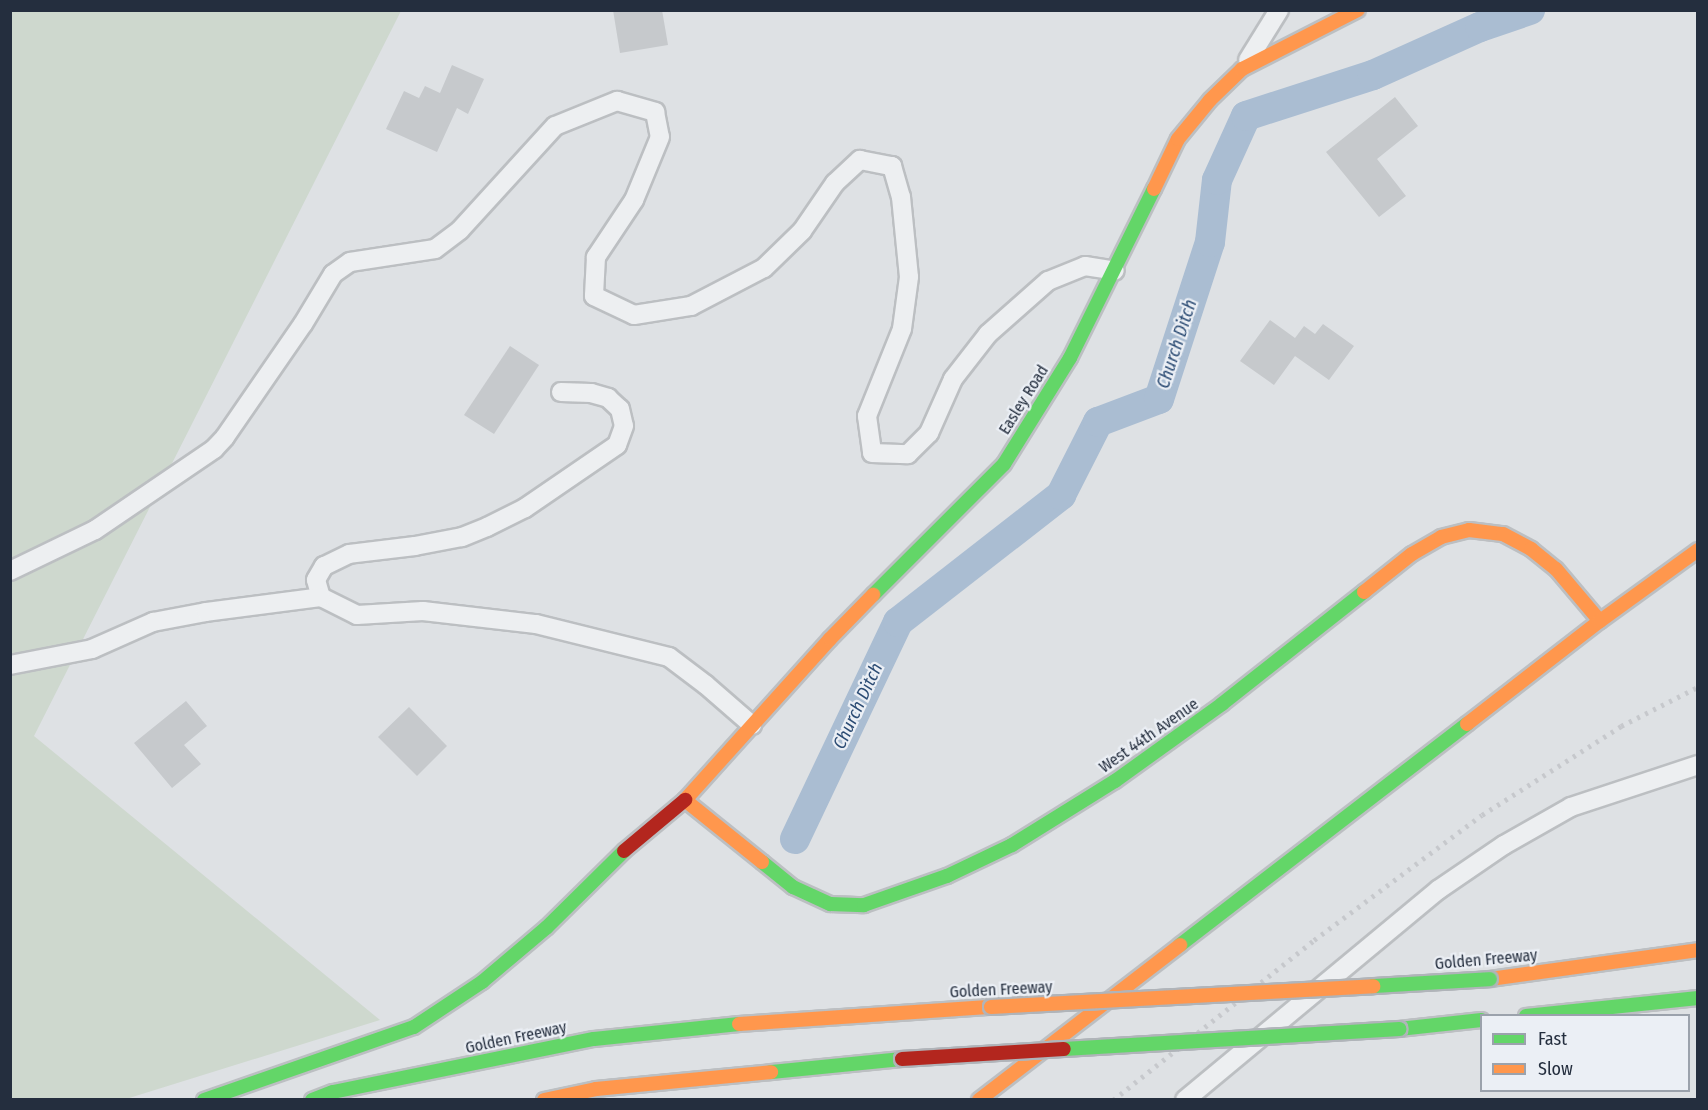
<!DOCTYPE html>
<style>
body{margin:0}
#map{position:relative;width:1708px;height:1110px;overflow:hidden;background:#dee1e4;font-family:"Fira Sans Condensed",sans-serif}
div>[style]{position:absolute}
.green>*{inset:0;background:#ced8ce}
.canal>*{height:30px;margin:-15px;padding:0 15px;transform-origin:15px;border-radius:15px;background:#aabdd2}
.building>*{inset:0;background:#c6c9cc}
.roads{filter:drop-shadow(2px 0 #bcbfc2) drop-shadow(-2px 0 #bcbfc2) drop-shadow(0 2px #bcbfc2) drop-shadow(0 -2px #bcbfc2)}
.lane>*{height:18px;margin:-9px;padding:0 9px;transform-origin:9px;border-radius:9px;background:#edeff1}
.fast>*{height:14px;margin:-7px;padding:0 7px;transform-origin:7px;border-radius:7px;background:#63d668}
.slow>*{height:14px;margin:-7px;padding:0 7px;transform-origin:7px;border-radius:7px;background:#ff974d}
.jam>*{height:14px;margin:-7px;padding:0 7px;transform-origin:7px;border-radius:7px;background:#b3261e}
.rail>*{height:4.5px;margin-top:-2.25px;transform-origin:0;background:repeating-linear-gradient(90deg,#c6c8cc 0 3px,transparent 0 9px)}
.bridges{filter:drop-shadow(2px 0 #b0b4b9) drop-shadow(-2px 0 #b0b4b9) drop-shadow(0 2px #b0b4b9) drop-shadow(0 -2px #b0b4b9)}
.fast-bridge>*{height:14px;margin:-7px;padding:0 7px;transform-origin:7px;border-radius:7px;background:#63d668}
.slow-bridge>*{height:14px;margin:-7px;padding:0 7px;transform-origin:7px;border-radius:7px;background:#ff974d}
.jam-bridge>*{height:14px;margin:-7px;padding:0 7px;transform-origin:7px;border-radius:7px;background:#b3261e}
span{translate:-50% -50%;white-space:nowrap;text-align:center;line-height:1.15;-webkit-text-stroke:4.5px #ebeff5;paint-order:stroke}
.street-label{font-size:16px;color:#242e3e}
.water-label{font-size:18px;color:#2c4c74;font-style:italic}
.frame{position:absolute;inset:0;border:12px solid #242e3e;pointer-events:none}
.legend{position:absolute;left:1480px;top:1014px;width:210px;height:78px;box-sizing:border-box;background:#ebeff5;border:2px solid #9ba2ac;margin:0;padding:8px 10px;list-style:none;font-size:18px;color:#242e3e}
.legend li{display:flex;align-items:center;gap:12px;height:30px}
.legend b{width:30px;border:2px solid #9ba2ac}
</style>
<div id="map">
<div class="green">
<div style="clip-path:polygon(10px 11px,401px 11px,34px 736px,380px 1020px,126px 1099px,11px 1099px)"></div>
</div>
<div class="canal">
<div style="left:795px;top:839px;width:240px;rotate:-64.6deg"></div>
<div style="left:898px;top:622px;width:207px;rotate:-37.9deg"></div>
<div style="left:1061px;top:495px;width:82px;rotate:-63.1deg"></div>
<div style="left:1098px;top:422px;width:65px;rotate:-20.7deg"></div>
<div style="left:1159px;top:399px;width:165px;rotate:-72deg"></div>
<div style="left:1210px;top:242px;width:62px;rotate:-83.6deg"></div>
<div style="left:1217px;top:180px;width:70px;rotate:-65.6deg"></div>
<div style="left:1246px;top:116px;width:133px;rotate:-17.9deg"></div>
<div style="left:1373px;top:75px;width:117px;rotate:-24.2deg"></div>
<div style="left:1480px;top:27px;width:53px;rotate:-18.8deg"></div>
</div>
<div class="building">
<div style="clip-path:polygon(613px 10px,662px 10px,668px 45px,620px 53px)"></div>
<div style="clip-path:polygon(452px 65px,484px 79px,468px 114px,457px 108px,437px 152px,386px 129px,404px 91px,419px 98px,425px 86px,440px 93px)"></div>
<div style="clip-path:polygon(1395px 97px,1418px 126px,1377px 159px,1406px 196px,1379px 217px,1326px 152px)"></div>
<div style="clip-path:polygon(1270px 320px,1295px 338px,1304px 326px,1315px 334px,1323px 324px,1354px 346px,1329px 380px,1295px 356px,1274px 385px,1240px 361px)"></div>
<div style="clip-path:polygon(510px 346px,539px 365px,494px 434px,464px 415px)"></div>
<div style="clip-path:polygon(186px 701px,207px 726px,184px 745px,201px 764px,172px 788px,134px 743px)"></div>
<div style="clip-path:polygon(409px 707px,447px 746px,417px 776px,378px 737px)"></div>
</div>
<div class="roads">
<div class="lane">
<div style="left:1248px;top:60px;width:59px;rotate:-58.2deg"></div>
<div style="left:561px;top:392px;width:30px;rotate:2deg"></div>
<div style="left:591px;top:393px;width:18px;rotate:16deg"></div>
<div style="left:608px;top:398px;width:16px;rotate:43deg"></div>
<div style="left:620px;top:409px;width:17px;rotate:77deg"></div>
<div style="left:624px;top:426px;width:20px;rotate:110deg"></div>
<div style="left:617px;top:445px;width:112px;rotate:145.6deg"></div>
<div style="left:525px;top:508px;width:42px;rotate:153.4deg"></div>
<div style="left:487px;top:527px;width:27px;rotate:158deg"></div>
<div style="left:462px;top:537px;width:48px;rotate:169.2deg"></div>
<div style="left:415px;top:546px;width:66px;rotate:173.1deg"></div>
<div style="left:349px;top:554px;width:28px;rotate:154deg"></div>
<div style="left:324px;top:566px;width:16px;rotate:120deg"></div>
<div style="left:316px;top:580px;width:18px;rotate:74deg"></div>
<div style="left:321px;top:597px;width:40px;rotate:26.6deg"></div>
<div style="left:357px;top:615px;width:66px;rotate:-3.5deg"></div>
<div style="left:423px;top:611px;width:114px;rotate:6.6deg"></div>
<div style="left:536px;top:624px;width:137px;rotate:13.9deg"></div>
<div style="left:669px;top:657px;width:46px;rotate:37.1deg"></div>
<div style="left:706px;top:685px;width:61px;rotate:41deg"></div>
<div style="left:10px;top:571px;width:94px;rotate:-25.8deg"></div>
<div style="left:95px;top:530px;width:144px;rotate:-34.2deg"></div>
<div style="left:214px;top:449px;width:16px;rotate:-47deg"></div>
<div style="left:225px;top:437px;width:137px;rotate:-55.4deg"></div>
<div style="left:303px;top:324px;width:58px;rotate:-59deg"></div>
<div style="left:333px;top:274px;width:21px;rotate:-35deg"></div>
<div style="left:350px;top:262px;width:86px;rotate:-8.7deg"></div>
<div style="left:435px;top:249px;width:31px;rotate:-37deg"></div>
<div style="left:460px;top:230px;width:141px;rotate:-47.6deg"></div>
<div style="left:555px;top:126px;width:67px;rotate:-22deg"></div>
<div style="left:617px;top:101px;width:40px;rotate:16deg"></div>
<div style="left:655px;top:112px;width:25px;rotate:79deg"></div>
<div style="left:660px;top:137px;width:68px;rotate:112.4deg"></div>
<div style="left:634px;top:200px;width:69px;rotate:123.7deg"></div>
<div style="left:596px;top:257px;width:39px;rotate:93deg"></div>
<div style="left:594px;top:296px;width:44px;rotate:25.4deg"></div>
<div style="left:634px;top:315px;width:58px;rotate:-9deg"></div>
<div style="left:691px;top:306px;width:82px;rotate:-27.5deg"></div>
<div style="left:764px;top:268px;width:53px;rotate:-44.2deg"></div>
<div style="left:802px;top:231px;width:58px;rotate:-55.5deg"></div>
<div style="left:835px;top:183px;width:34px;rotate:-43deg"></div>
<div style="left:860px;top:160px;width:33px;rotate:11deg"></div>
<div style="left:892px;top:166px;width:32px;rotate:74deg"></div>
<div style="left:901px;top:197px;width:80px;rotate:84.3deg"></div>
<div style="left:909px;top:277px;width:52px;rotate:97.7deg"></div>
<div style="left:902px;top:329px;width:94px;rotate:111.9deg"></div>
<div style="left:867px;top:416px;width:37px;rotate:82deg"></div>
<div style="left:872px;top:453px;width:36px;rotate:2deg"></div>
<div style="left:908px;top:454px;width:30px;rotate:-45deg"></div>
<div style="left:929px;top:433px;width:59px;rotate:-66deg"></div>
<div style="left:953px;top:379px;width:57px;rotate:-52.1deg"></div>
<div style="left:988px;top:334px;width:80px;rotate:-41.5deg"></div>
<div style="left:1048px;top:281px;width:40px;rotate:-22deg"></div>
<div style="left:1085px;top:266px;width:30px;rotate:9deg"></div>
<div style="left:10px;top:665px;width:84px;rotate:-11deg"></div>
<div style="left:92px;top:649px;width:67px;rotate:-23.9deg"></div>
<div style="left:153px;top:622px;width:54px;rotate:-10.7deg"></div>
<div style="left:206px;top:612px;width:116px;rotate:-7.4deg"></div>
<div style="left:1185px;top:1100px;width:329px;rotate:-39.7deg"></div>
<div style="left:1438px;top:890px;width:80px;rotate:-34.3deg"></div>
<div style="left:1504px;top:845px;width:77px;rotate:-29.6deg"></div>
<div style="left:1571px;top:807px;width:134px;rotate:-18.3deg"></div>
</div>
<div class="fast">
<div style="left:873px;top:595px;width:185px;rotate:-45deg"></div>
<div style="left:1004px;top:464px;width:125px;rotate:-58.1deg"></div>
<div style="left:1070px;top:358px;width:189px;rotate:-63.6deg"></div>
<div style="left:762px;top:862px;width:40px;rotate:39deg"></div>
<div style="left:793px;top:887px;width:41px;rotate:24.7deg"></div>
<div style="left:830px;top:904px;width:34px;rotate:2deg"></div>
<div style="left:864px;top:905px;width:88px;rotate:-19.3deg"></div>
<div style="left:947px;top:876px;width:72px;rotate:-25.5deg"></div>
<div style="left:1012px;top:845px;width:121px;rotate:-31.9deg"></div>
<div style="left:1115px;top:781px;width:132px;rotate:-35.7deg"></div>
<div style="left:1222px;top:704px;width:181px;rotate:-38.3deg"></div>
<div style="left:1180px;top:945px;width:362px;rotate:-37.6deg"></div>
<div style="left:1526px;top:1016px;width:173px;rotate:-6deg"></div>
<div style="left:1399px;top:1029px;width:83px;rotate:-6.2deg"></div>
<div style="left:771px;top:1072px;width:132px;rotate:-5.7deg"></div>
<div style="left:204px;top:1100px;width:222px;rotate:-19.2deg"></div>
<div style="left:414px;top:1027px;width:82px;rotate:-33.5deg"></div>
<div style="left:482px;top:982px;width:85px;rotate:-40.2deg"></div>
<div style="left:547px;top:927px;width:108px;rotate:-44.6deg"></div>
<div style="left:312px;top:1100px;width:22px;rotate:-21deg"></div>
<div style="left:333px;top:1092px;width:266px;rotate:-11.5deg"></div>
<div style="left:594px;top:1039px;width:146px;rotate:-5.9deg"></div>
</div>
<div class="slow">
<div style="left:1154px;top:189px;width:55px;rotate:-64.4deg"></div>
<div style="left:1178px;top:139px;width:50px;rotate:-50.6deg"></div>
<div style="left:1210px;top:100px;width:45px;rotate:-44.1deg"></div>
<div style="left:1242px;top:69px;width:130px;rotate:-27deg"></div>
<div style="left:1364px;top:592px;width:61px;rotate:-38.4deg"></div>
<div style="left:1412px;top:554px;width:34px;rotate:-30deg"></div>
<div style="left:1441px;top:537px;width:29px;rotate:-14deg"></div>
<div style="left:1469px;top:530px;width:34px;rotate:7deg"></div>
<div style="left:1503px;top:534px;width:32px;rotate:28deg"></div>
<div style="left:1531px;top:549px;width:32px;rotate:39deg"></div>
<div style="left:1556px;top:569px;width:68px;rotate:49.8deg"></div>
<div style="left:1467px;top:724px;width:168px;rotate:-37.8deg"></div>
<div style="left:1600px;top:621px;width:121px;rotate:-35.9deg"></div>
<div style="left:762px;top:862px;width:99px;rotate:-141.2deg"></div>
<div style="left:685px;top:800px;width:217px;rotate:-48deg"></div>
<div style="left:830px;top:639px;width:62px;rotate:-45.7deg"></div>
<div style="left:1490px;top:979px;width:210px;rotate:-7.9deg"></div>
<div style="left:739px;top:1024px;width:253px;rotate:-3.9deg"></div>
<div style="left:544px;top:1100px;width:53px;rotate:-11.9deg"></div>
<div style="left:596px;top:1089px;width:176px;rotate:-5.5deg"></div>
<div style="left:979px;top:1100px;width:254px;rotate:-37.6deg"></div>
</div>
<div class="jam">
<div style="left:624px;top:851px;width:80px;rotate:-39.9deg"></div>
</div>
</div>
<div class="rail">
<div style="left:1113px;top:1100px;width:257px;rotate:-38.5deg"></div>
<div style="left:1314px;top:940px;width:209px;rotate:-36.7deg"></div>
<div style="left:1482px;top:815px;width:165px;rotate:-32.6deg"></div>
<div style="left:1621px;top:726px;width:86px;rotate:-26.9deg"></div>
</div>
<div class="bridges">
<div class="fast-bridge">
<div style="left:1373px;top:986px;width:117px;rotate:-3.4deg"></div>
<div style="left:1064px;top:1049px;width:336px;rotate:-3.4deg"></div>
</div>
<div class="slow-bridge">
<div style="left:991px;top:1007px;width:383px;rotate:-3.1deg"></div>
</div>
<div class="jam-bridge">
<div style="left:902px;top:1059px;width:162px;rotate:-3.5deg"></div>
</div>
</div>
<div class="street-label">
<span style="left:1024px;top:400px;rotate:-58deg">Easley Road</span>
<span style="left:1149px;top:736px;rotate:-35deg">West 44th Avenue</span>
<span style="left:1486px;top:960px;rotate:-5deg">Golden Freeway</span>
<span style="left:1001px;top:990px;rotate:-3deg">Golden Freeway</span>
<span style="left:516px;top:1038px;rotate:-12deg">Golden Freeway</span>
</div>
<div class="water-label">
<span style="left:1177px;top:344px;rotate:-72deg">Church Ditch</span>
<span style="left:858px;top:706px;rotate:-65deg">Church Ditch</span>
</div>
<div class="frame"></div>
<ul class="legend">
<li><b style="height:8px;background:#63d668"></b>Fast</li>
<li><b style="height:8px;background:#ff974d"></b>Slow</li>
</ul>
</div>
